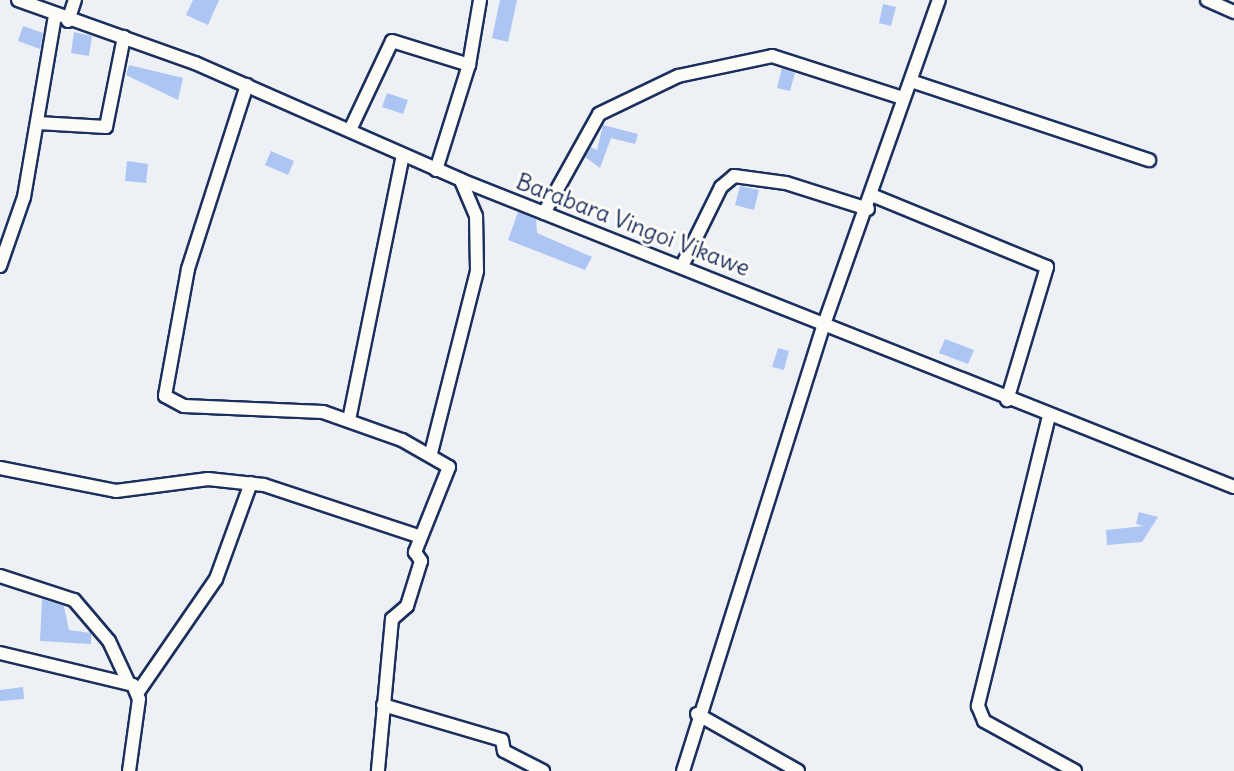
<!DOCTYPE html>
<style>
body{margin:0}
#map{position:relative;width:1234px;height:771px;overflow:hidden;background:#edf1f6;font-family:Delius,sans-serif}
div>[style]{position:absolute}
.building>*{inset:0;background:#acc5f3}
.roads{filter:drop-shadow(2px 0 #1b2f5e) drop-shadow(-2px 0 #1b2f5e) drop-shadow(0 2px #1b2f5e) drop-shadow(0 -2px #1b2f5e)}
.street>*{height:12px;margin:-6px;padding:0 6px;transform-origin:6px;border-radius:6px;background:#fdfcf7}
span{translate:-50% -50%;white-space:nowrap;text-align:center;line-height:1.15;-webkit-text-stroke:6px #fdfcf7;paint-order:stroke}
.street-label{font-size:23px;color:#1b2f5e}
</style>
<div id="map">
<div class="building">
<div style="clip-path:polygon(193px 0,219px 0,208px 25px,186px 15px)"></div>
<div style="clip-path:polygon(500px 0,517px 0,508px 42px,492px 38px)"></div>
<div style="clip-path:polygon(883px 4px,896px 7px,891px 26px,879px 23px)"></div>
<div style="clip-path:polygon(23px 26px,43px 33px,40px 49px,18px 41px)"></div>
<div style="clip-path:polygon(74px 32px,92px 36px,89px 56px,71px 53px)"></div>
<div style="clip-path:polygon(129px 65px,183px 78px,178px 100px,126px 75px)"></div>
<div style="clip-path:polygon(782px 68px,795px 73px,790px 91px,777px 88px)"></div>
<div style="clip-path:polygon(387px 93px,408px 100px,403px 114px,382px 107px)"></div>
<div style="clip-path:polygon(603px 125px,638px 134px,635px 144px,611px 138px,600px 168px,585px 157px,591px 147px,597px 150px)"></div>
<div style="clip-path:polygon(271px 151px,294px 161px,288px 175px,265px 165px)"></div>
<div style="clip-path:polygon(127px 161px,148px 164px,146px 183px,125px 181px)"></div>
<div style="clip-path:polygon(740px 186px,759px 190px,754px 210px,735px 205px)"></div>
<div style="clip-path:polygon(518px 212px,536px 219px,537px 233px,592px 257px,585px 270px,508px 240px)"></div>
<div style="clip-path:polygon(945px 339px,974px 350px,968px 364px,939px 353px)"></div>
<div style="clip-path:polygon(778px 348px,789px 351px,784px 370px,772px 367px)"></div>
<div style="clip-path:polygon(1139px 512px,1158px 517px,1142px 542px,1107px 545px,1106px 530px,1144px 526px,1136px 524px)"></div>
<div style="clip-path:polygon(42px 599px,64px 606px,69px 630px,91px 633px,91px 644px,40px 641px)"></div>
<div style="clip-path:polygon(23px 687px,24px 699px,0 701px,0 690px)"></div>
</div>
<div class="roads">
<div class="street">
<div style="left:18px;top:0;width:188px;rotate:19.6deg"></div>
<div style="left:195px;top:63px;width:291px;rotate:23.7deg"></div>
<div style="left:461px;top:180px;width:832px;rotate:21.66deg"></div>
<div style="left:1207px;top:0;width:30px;rotate:24deg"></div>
<div style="left:68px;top:21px;width:22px;rotate:-72deg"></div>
<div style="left:911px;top:81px;width:251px;rotate:18.4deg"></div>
<div style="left:247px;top:85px;width:193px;rotate:107.8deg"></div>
<div style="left:188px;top:269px;width:129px;rotate:100.3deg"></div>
<div style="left:165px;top:396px;width:21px;rotate:28deg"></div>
<div style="left:184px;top:406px;width:139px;rotate:2.5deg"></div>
<div style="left:323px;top:412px;width:84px;rotate:19.5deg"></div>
<div style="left:402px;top:440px;width:54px;rotate:29.9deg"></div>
<div style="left:449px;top:467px;width:92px;rotate:111.8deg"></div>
<div style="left:415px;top:552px;width:11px;rotate:56deg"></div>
<div style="left:421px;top:561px;width:47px;rotate:107.3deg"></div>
<div style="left:407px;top:606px;width:20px;rotate:139deg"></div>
<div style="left:392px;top:619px;width:153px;rotate:95.3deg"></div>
<div style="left:38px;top:123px;width:68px;rotate:3.4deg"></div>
<div style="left:106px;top:127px;width:92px;rotate:-78.7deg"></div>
<div style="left:350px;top:130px;width:98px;rotate:-64.7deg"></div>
<div style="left:392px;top:41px;width:81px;rotate:17.3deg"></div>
<div style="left:436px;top:170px;width:110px;rotate:-72.6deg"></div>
<div style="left:469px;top:65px;width:66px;rotate:-80.4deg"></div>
<div style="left:874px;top:196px;width:187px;rotate:22.3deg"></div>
<div style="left:1047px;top:267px;width:139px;rotate:106.7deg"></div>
<div style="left:544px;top:213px;width:113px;rotate:-60.9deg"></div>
<div style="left:599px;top:114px;width:88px;rotate:-25.7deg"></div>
<div style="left:678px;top:76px;width:96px;rotate:-12deg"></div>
<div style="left:772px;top:56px;width:138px;rotate:17.8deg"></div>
<div style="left:683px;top:264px;width:86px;rotate:-63.7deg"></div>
<div style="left:721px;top:187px;width:17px;rotate:-40deg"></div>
<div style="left:734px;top:176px;width:52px;rotate:7.7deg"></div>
<div style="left:786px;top:183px;width:86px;rotate:17.6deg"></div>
<div style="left:0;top:266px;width:73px;rotate:-70.8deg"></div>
<div style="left:24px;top:197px;width:184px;rotate:-80.3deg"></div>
<div style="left:1049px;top:416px;width:299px;rotate:103.8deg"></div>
<div style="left:978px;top:706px;width:16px;rotate:68deg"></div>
<div style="left:984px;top:721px;width:104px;rotate:28.8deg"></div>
<div style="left:349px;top:420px;width:270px;rotate:-78.5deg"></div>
<div style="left:431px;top:453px;width:188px;rotate:-75.8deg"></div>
<div style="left:477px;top:271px;width:55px;rotate:-91deg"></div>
<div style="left:476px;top:216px;width:38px;rotate:-113deg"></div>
<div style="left:0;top:468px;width:118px;rotate:11.2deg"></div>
<div style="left:116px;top:491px;width:93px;rotate:-7.4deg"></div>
<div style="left:208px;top:479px;width:56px;rotate:6.1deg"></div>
<div style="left:264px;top:485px;width:165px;rotate:18.3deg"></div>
<div style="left:0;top:576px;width:78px;rotate:18deg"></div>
<div style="left:74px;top:600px;width:54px;rotate:49.5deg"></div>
<div style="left:109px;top:641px;width:45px;rotate:65.1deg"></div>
<div style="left:0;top:653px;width:137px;rotate:13.5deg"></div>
<div style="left:133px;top:685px;width:15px;rotate:67deg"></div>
<div style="left:139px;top:699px;width:73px;rotate:97.9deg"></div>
<div style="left:138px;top:692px;width:137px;rotate:-55.4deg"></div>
<div style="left:216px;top:579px;width:102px;rotate:-70deg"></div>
<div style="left:383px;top:705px;width:124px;rotate:16.4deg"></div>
<div style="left:502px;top:740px;width:11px;rotate:80deg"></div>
<div style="left:504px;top:751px;width:44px;rotate:27.1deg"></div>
<div style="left:697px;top:714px;width:116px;rotate:29.4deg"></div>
<div style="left:683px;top:771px;width:466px;rotate:-72.5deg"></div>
<div style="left:823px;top:327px;width:347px;rotate:-70.5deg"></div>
</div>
</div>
<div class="street-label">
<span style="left:633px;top:225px;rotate:21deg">Barabara Vingoi Vikawe</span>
</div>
</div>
